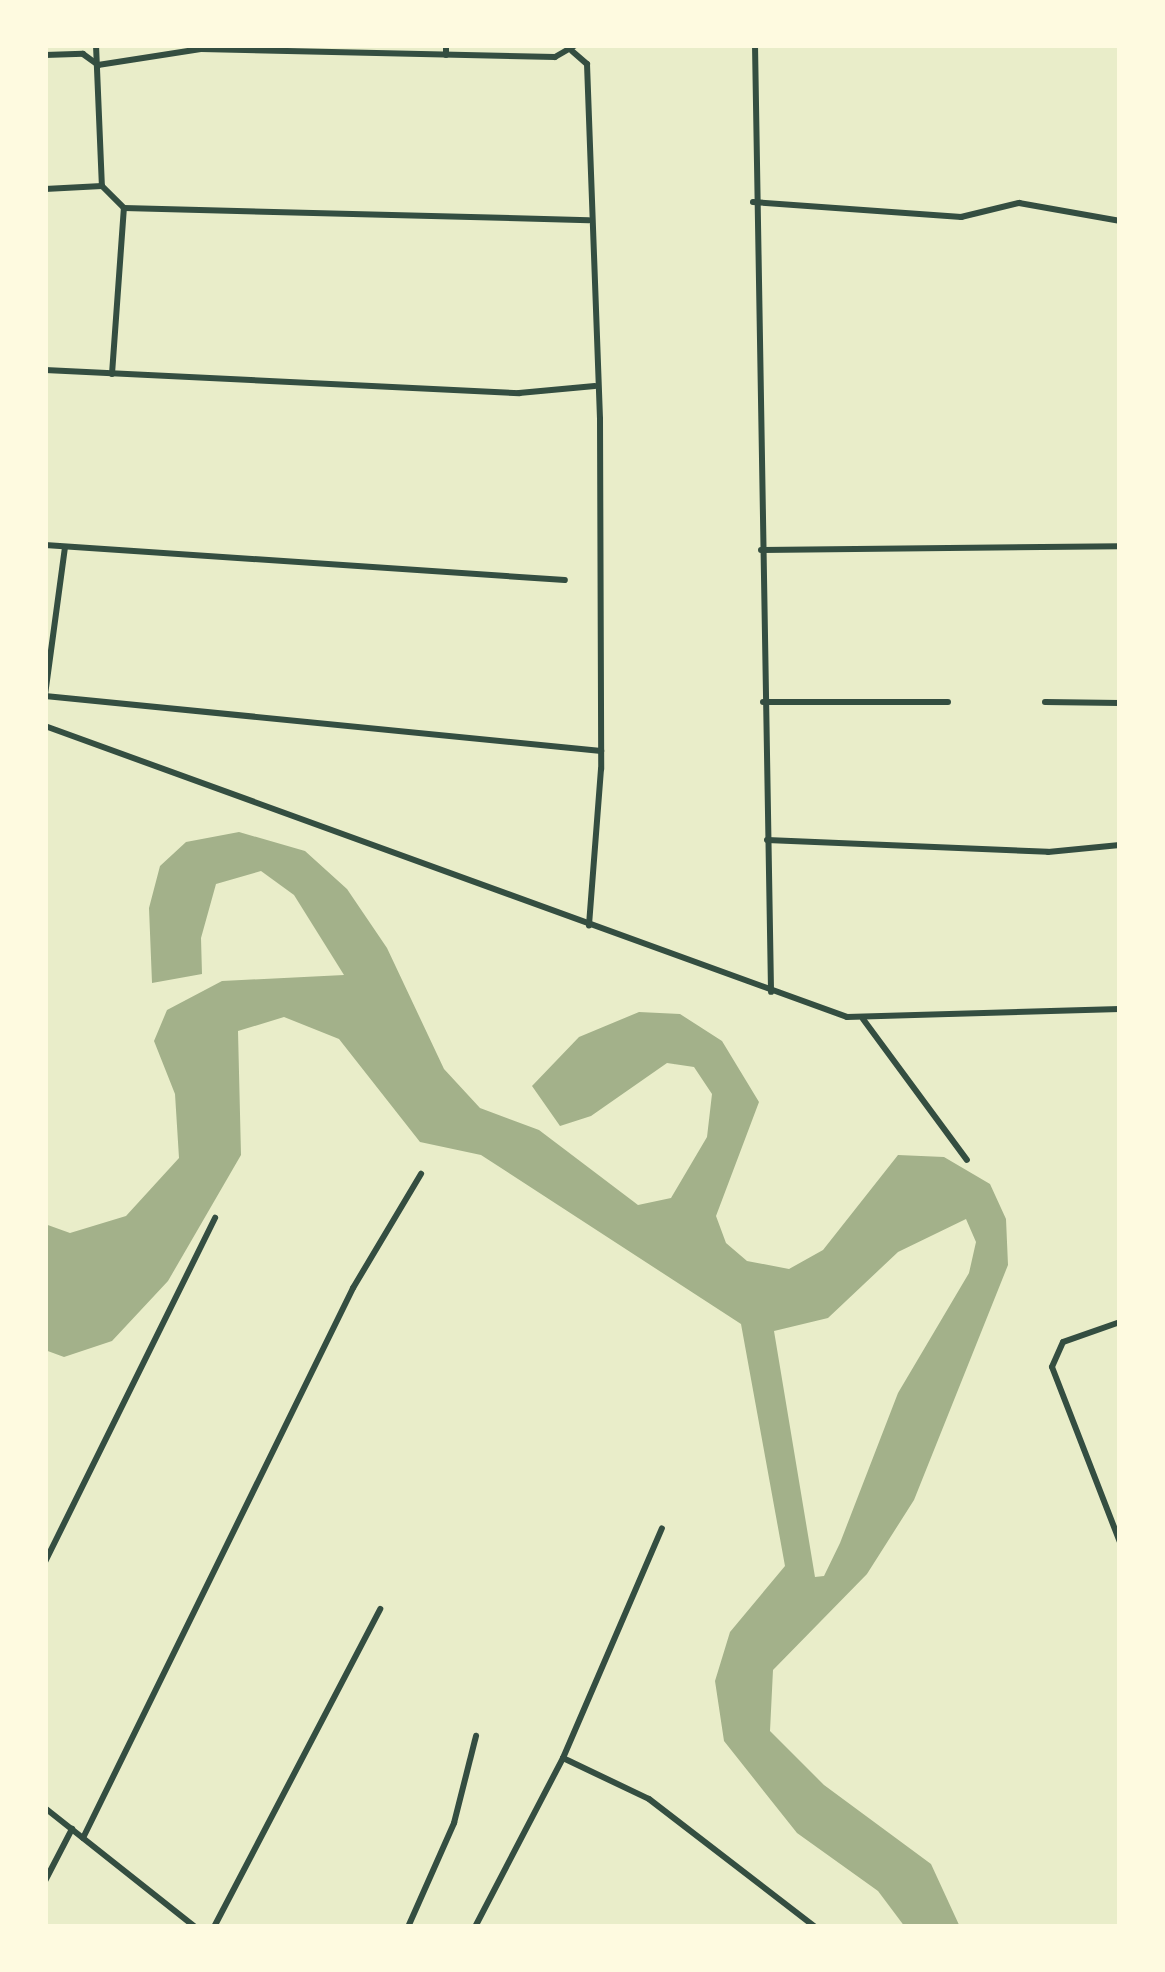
<!DOCTYPE html>
<style>
body{margin:0}
#map{position:relative;width:1165px;height:1972px;overflow:hidden;background:#e9edc9;font-family:Commissioner,sans-serif}
div>[style]{position:absolute}
.water>*{inset:0;background:#a3b18a}
.minor>*{height:6px;margin:-3px;padding:0 3px;transform-origin:3px;border-radius:3px;background:#344e41}
span{translate:-50% -50%;white-space:nowrap;text-align:center;line-height:1.15;-webkit-text-stroke:10px #fefae0;paint-order:stroke}
.frame{position:absolute;inset:0;border:48px solid #fefae0;pointer-events:none}
</style>
<div id="map">
<div class="water">
<div style="clip-path:polygon(evenodd,239px 832px,305px 851px,347px 889px,387px 948px,444px 1069px,480px 1108px,539px 1130px,638px 1205px,671px 1198px,707px 1137px,712px 1094px,694px 1067px,667px 1063px,591px 1116px,560px 1126px,532px 1086px,579px 1037px,639px 1012px,680px 1014px,722px 1041px,759px 1102px,716px 1216px,726px 1243px,747px 1261px,789px 1269px,823px 1250px,898px 1155px,944px 1157px,990px 1184px,1006px 1219px,1008px 1265px,914px 1500px,867px 1574px,773px 1670px,770px 1731px,824px 1785px,931px 1864px,960px 1927px,905px 1927px,878px 1891px,797px 1833px,724px 1741px,715px 1681px,730px 1632px,785px 1566px,741px 1324px,481px 1155px,420px 1142px,339px 1039px,284px 1017px,238px 1031px,241px 1155px,168px 1281px,112px 1341px,64px 1357px,45px 1350px,45px 1224px,70px 1233px,126px 1216px,179px 1158px,175px 1094px,154px 1041px,167px 1010px,222px 981px,344px 975px,294px 895px,261px 871px,216px 884px,201px 938px,202px 974px,152px 983px,149px 908px,160px 866px,186px 842px,239px 832px,966px 1219px,976px 1242px,969px 1273px,898px 1393px,840px 1543px,824px 1576px,815px 1577px,774px 1331px,828px 1318px,898px 1252px,966px 1219px)"></div>
</div>
<div class="minor">
<div style="left:96px;top:45px;width:141px;rotate:87.6deg"></div>
<div style="left:102px;top:186px;width:31px;rotate:45deg"></div>
<div style="left:124px;top:208px;width:465px;rotate:1.5deg"></div>
<div style="left:446px;top:45px;width:10px;rotate:90deg"></div>
<div style="left:755px;top:45px;width:947px;rotate:89.03deg"></div>
<div style="left:572px;top:51px;width:20px;rotate:41deg"></div>
<div style="left:587px;top:64px;width:355px;rotate:87.9deg"></div>
<div style="left:600px;top:419px;width:350px;rotate:89.8deg"></div>
<div style="left:601px;top:769px;width:157px;rotate:94.4deg"></div>
<div style="left:45px;top:55px;width:38px;rotate:-2deg"></div>
<div style="left:83px;top:54px;width:19px;rotate:36deg"></div>
<div style="left:98px;top:65px;width:104px;rotate:-8.8deg"></div>
<div style="left:201px;top:49px;width:354px;rotate:1.3deg"></div>
<div style="left:555px;top:57px;width:24px;rotate:-30deg"></div>
<div style="left:45px;top:189px;width:57px;rotate:-3deg"></div>
<div style="left:753px;top:202px;width:209px;rotate:4.1deg"></div>
<div style="left:961px;top:217px;width:60px;rotate:-13.6deg"></div>
<div style="left:1019px;top:203px;width:103px;rotate:10.1deg"></div>
<div style="left:45px;top:370px;width:475px;rotate:2.8deg"></div>
<div style="left:519px;top:393px;width:76px;rotate:-5.3deg"></div>
<div style="left:112px;top:374px;width:166px;rotate:-85.9deg"></div>
<div style="left:45px;top:545px;width:521px;rotate:3.85deg"></div>
<div style="left:761px;top:550px;width:359px;rotate:-0.6deg"></div>
<div style="left:45px;top:695px;width:148px;rotate:-82.3deg"></div>
<div style="left:45px;top:696px;width:559px;rotate:5.65deg"></div>
<div style="left:763px;top:702px;width:185px"></div>
<div style="left:1045px;top:702px;width:75px;rotate:0.8deg"></div>
<div style="left:45px;top:726px;width:853px;rotate:19.94deg"></div>
<div style="left:847px;top:1017px;width:273px;rotate:-1.7deg"></div>
<div style="left:767px;top:840px;width:281px;rotate:2.4deg"></div>
<div style="left:1048px;top:852px;width:72px;rotate:-5.6deg"></div>
<div style="left:863px;top:1019px;width:175px;rotate:53.6deg"></div>
<div style="left:1120px;top:1322px;width:60px;rotate:160.7deg"></div>
<div style="left:1063px;top:1342px;width:27px;rotate:114deg"></div>
<div style="left:1052px;top:1367px;width:188px;rotate:68.8deg"></div>
<div style="left:45px;top:1562px;width:384px;rotate:-63.7deg"></div>
<div style="left:563px;top:1758px;width:250px;rotate:-66.7deg"></div>
<div style="left:45px;top:1808px;width:191px;rotate:38.4deg"></div>
<div style="left:83px;top:1838px;width:613px;rotate:-63.85deg"></div>
<div style="left:353px;top:1288px;width:133px;rotate:-59.2deg"></div>
<div style="left:45px;top:1881px;width:59px;rotate:-62.6deg"></div>
<div style="left:214px;top:1927px;width:359px;rotate:-62.4deg"></div>
<div style="left:408px;top:1927px;width:114px;rotate:-66.1deg"></div>
<div style="left:454px;top:1823px;width:90px;rotate:-75.8deg"></div>
<div style="left:410px;top:1927px;width:15px"></div>
<div style="left:475px;top:1927px;width:191px;rotate:-62.5deg"></div>
<div style="left:563px;top:1758px;width:95px;rotate:25.5deg"></div>
<div style="left:649px;top:1799px;width:210px;rotate:37.6deg"></div>
</div>
<div class="frame"></div>
</div>
